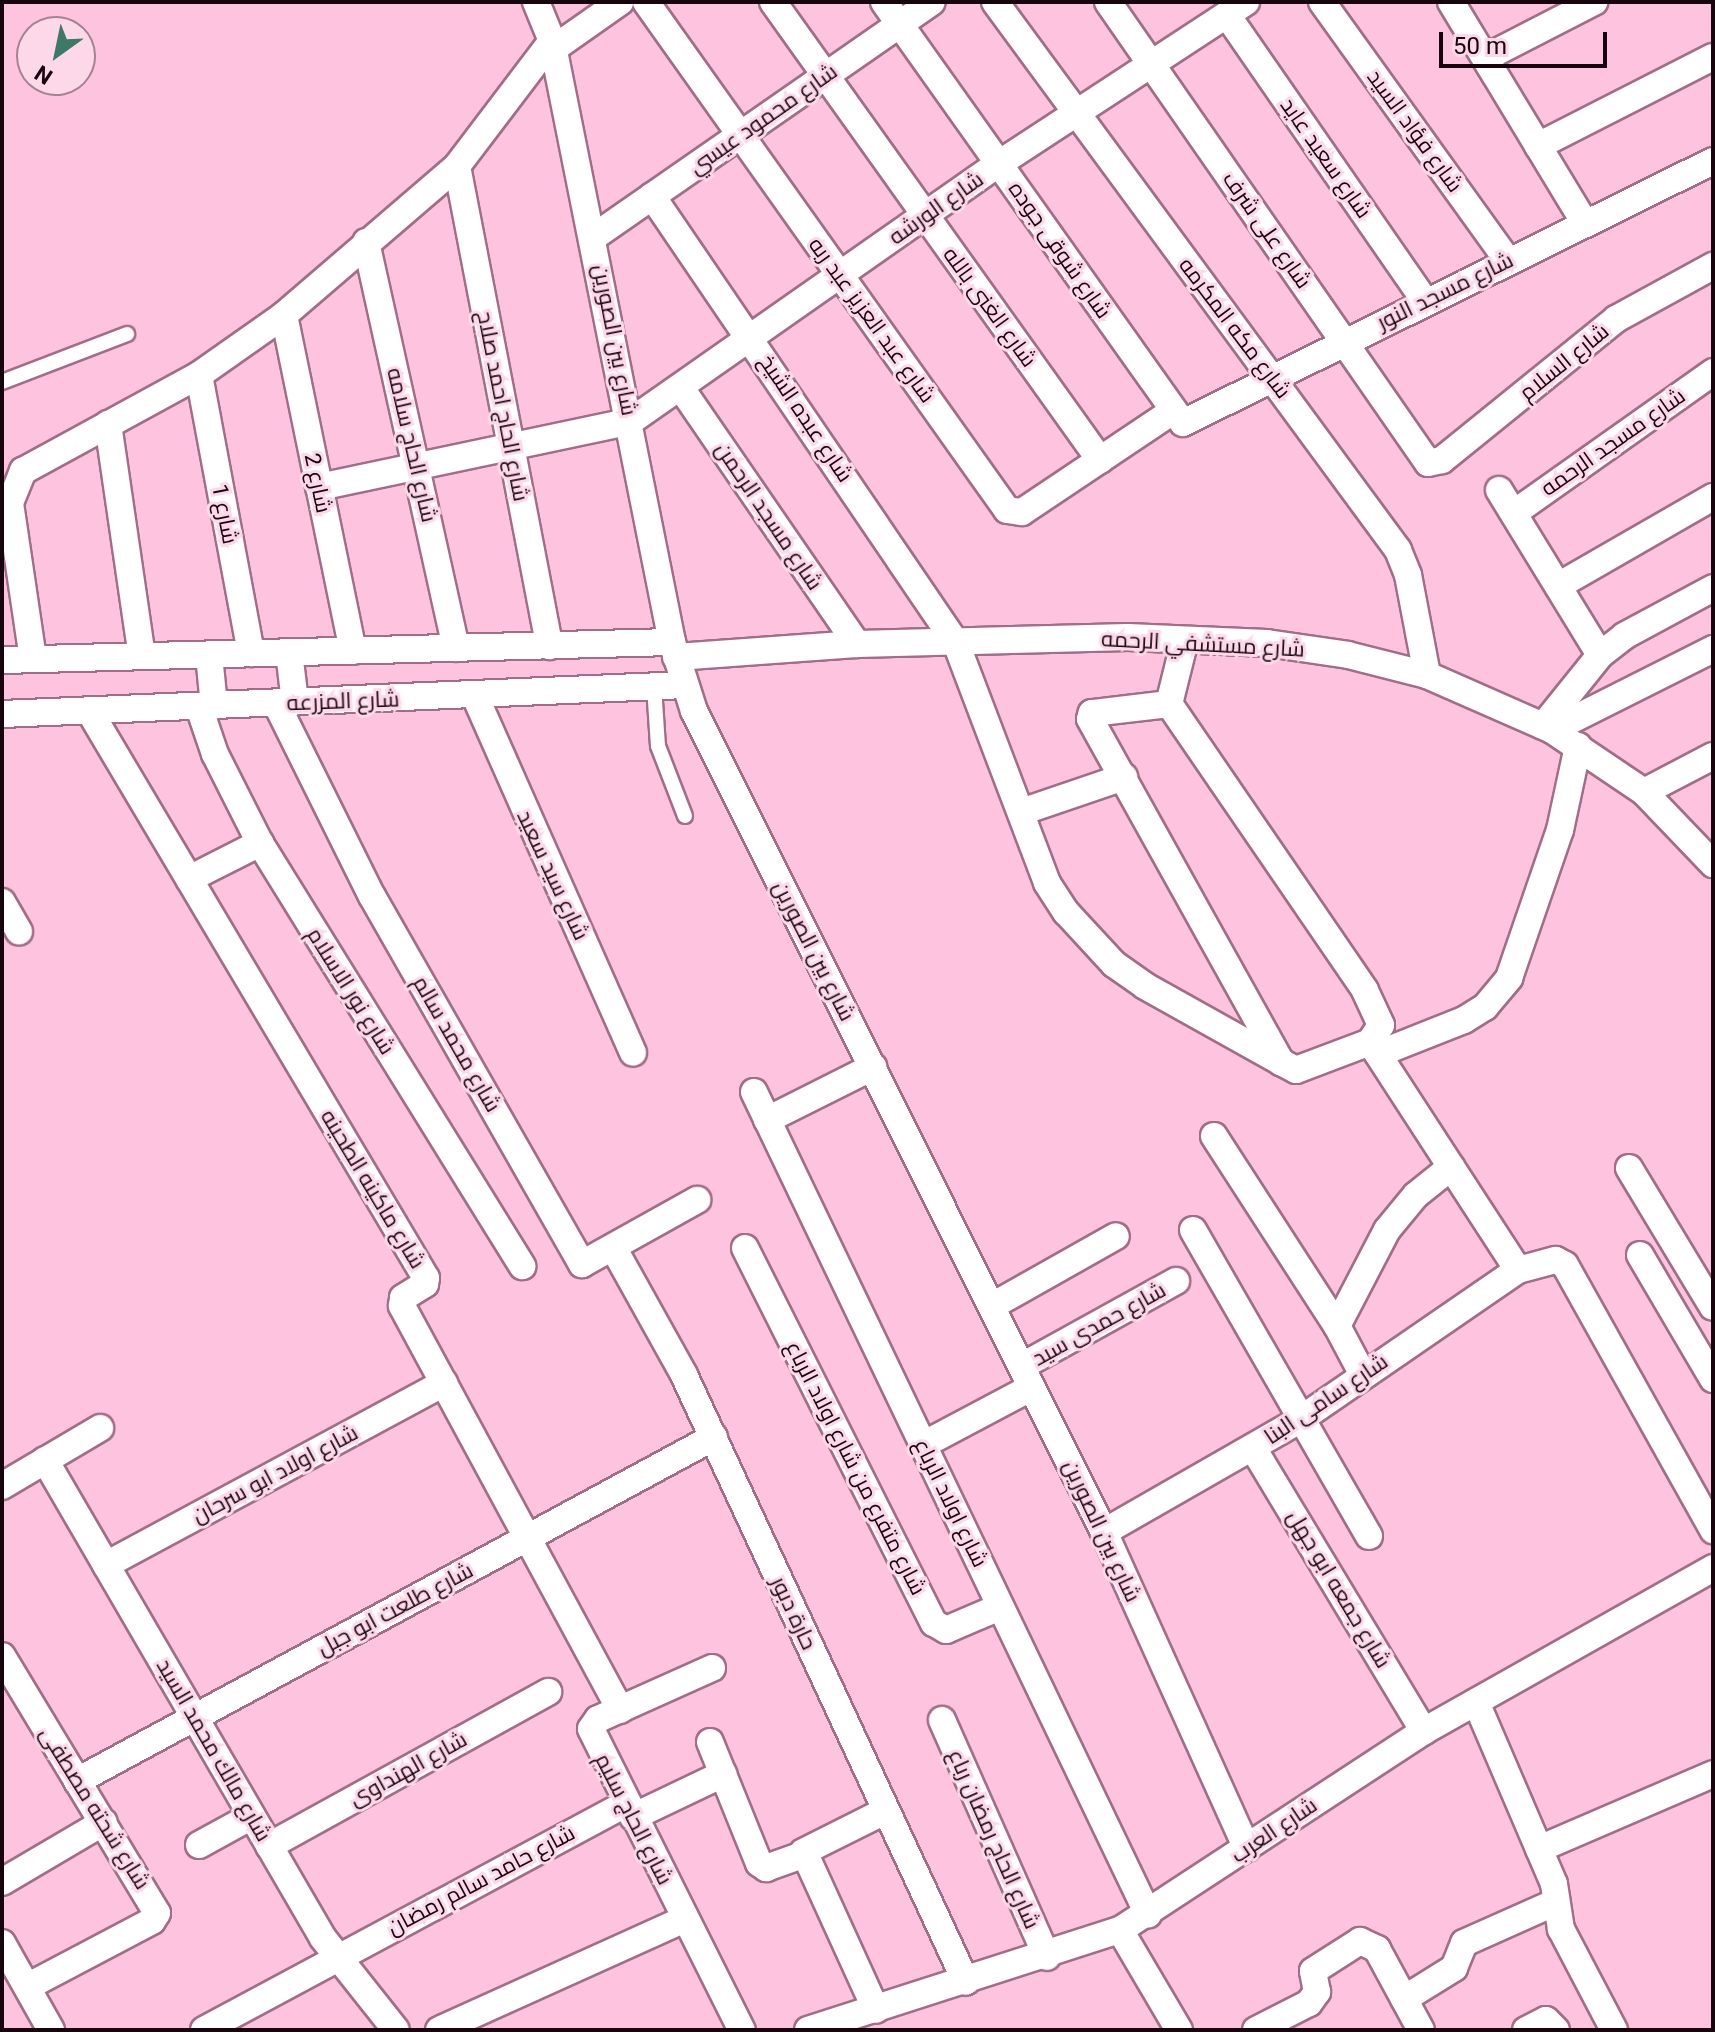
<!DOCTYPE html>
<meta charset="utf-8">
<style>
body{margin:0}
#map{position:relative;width:1715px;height:2032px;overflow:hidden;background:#fec3df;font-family:Roboto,Cairo,sans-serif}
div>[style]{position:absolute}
.roads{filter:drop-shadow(2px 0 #a26d87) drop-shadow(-2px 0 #a26d87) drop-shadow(0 2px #a26d87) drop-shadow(0 -2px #a26d87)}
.lane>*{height:14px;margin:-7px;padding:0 7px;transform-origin:7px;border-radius:7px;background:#fff}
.street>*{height:26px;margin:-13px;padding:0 13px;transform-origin:13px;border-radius:13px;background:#fff}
span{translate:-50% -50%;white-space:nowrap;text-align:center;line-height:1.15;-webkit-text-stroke:6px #fdd8e9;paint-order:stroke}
.street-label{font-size:22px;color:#17050e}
.frame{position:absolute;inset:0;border:4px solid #17050e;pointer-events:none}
.north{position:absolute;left:16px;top:16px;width:80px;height:80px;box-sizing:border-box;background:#fdd8e9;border:2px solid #a18491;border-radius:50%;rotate:213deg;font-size:22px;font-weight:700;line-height:32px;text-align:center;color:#17050e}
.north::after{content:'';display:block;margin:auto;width:28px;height:36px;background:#3d7a65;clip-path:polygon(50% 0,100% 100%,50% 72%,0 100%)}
.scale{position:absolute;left:1439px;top:32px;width:168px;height:36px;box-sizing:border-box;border:4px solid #17050e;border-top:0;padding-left:10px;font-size:24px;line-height:28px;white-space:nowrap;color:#17050e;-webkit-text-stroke:6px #fdd8e9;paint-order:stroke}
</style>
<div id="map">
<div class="roads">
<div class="lane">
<div style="left:2px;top:382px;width:134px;rotate:-21deg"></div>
<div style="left:654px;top:686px;width:60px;rotate:86.2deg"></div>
<div style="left:658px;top:746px;width:75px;rotate:68.9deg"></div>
</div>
<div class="street">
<div style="left:536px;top:2px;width:42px;rotate:67.7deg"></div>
<div style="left:552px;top:41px;width:613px;rotate:78.71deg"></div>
<div style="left:672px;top:642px;width:72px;rotate:72.3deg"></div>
<div style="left:694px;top:711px;width:918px;rotate:63.46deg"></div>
<div style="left:1104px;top:1532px;width:347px;rotate:65.7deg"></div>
<div style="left:646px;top:2px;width:623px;rotate:54.6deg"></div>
<div style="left:1007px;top:510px;width:15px;rotate:8deg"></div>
<div style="left:1022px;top:512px;width:182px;rotate:-33.8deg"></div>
<div style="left:773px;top:2px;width:563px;rotate:54.47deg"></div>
<div style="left:884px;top:2px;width:516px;rotate:54.62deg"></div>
<div style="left:1183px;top:423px;width:591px;rotate:-26.31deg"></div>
<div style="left:995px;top:2px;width:680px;rotate:53.67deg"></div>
<div style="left:1398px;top:550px;width:27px;rotate:68deg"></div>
<div style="left:1408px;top:575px;width:102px;rotate:79.2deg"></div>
<div style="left:1108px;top:2px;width:561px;rotate:55.23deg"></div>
<div style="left:1428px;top:463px;width:14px;rotate:-12deg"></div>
<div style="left:1442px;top:460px;width:224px;rotate:-39deg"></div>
<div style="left:1616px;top:319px;width:111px;rotate:-28.7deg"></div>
<div style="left:1322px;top:2px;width:319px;rotate:54.3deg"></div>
<div style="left:1451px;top:2px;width:258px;rotate:58.8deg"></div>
<div style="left:1227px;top:15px;width:348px;rotate:55.3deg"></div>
<div style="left:553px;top:49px;width:82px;rotate:-35deg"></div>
<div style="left:1485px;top:58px;width:123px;rotate:-27.2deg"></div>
<div style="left:1538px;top:146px;width:196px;rotate:-27deg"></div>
<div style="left:457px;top:166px;width:489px;rotate:79.1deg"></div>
<div style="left:652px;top:196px;width:541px;rotate:55.78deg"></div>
<div style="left:956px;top:643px;width:257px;rotate:69.2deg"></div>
<div style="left:1047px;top:883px;width:35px;rotate:57deg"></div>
<div style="left:1066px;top:912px;width:71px;rotate:47.3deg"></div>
<div style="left:1114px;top:964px;width:38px;rotate:35deg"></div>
<div style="left:1145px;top:986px;width:156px;rotate:29.2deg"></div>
<div style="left:595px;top:236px;width:410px;rotate:-34.8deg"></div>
<div style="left:366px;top:242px;width:416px;rotate:77.5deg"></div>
<div style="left:284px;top:315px;width:343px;rotate:78.4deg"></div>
<div style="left:199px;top:375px;width:283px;rotate:79.4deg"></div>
<div style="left:681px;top:388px;width:311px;rotate:55.5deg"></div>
<div style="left:108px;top:424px;width:234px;rotate:81.7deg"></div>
<div style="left:319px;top:487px;width:319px;rotate:-11.9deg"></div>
<div style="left:631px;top:421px;width:450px;rotate:-35deg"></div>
<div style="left:1000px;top:163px;width:294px;rotate:-33.2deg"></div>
<div style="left:1499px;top:490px;width:193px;rotate:58.5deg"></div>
<div style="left:1514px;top:513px;width:244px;rotate:-35.3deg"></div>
<div style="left:1558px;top:586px;width:179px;rotate:-29.9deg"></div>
<div style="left:289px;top:652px;width:50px;rotate:83.2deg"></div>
<div style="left:209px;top:655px;width:51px;rotate:84.4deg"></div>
<div style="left:676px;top:657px;width:181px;rotate:-4.1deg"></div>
<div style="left:857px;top:644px;width:271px;rotate:-1.5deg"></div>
<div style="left:1128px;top:637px;width:139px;rotate:2.5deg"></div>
<div style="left:1267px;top:643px;width:82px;rotate:8.4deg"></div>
<div style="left:1348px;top:655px;width:81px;rotate:14.2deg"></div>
<div style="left:1427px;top:675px;width:137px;rotate:23.7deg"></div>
<div style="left:1552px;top:730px;width:111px;rotate:34deg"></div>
<div style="left:1644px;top:792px;width:100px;rotate:46.2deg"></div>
<div style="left:33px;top:659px;width:158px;rotate:-98.4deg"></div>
<div style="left:10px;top:503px;width:35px;rotate:-68deg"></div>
<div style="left:23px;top:471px;width:200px;rotate:-28.6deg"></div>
<div style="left:199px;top:375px;width:104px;rotate:-35.2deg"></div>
<div style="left:284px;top:315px;width:228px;rotate:-40.7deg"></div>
<div style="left:457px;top:166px;width:157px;rotate:-52.8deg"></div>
<div style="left:2px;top:660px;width:670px;rotate:-1.54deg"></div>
<div style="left:475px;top:696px;width:390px;rotate:66.1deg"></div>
<div style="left:276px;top:703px;width:216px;rotate:63.6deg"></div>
<div style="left:372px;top:896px;width:424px;rotate:60.3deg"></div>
<div style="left:582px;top:1264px;width:132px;rotate:-29.1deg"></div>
<div style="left:1169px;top:704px;width:78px;rotate:173.3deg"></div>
<div style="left:1092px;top:713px;width:6px;rotate:108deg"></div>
<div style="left:1090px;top:719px;width:393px;rotate:60.9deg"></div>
<div style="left:1281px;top:1062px;width:17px;rotate:28deg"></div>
<div style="left:1296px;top:1070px;width:79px;rotate:-20.7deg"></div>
<div style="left:1370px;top:1042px;width:20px;rotate:-57deg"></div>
<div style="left:1381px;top:1025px;width:38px;rotate:-115deg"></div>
<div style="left:1365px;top:990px;width:347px;rotate:-124.4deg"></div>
<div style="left:1169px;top:704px;width:66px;rotate:-76deg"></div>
<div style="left:199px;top:707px;width:50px;rotate:71.2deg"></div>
<div style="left:215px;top:754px;width:100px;rotate:63.2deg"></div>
<div style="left:260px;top:843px;width:498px;rotate:58.2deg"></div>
<div style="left:90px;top:712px;width:658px;rotate:59.3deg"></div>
<div style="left:426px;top:1278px;width:6px;rotate:99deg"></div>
<div style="left:425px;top:1284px;width:26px;rotate:148deg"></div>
<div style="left:403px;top:1298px;width:8px;rotate:97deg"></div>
<div style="left:402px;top:1306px;width:459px;rotate:61.6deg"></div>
<div style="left:2px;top:714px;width:683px;rotate:-2.43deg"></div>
<div style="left:1543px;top:726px;width:91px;rotate:-51.2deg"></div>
<div style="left:1600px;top:655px;width:31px;rotate:-38deg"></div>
<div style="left:1624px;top:636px;width:101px;rotate:-28.3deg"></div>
<div style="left:1552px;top:730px;width:180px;rotate:-26.7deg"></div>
<div style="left:1644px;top:792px;width:78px;rotate:-27.6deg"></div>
<div style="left:1021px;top:812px;width:109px;rotate:-18.8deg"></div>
<div style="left:189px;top:879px;width:80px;rotate:-26.9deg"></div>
<div style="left:2px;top:902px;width:34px;rotate:60deg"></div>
<div style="left:1370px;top:1042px;width:272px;rotate:57deg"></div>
<div style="left:1378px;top:1054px;width:92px;rotate:-21.6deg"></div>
<div style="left:1464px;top:1020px;width:25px;rotate:-32deg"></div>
<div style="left:1485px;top:1007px;width:38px;rotate:-50deg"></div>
<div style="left:1509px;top:978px;width:157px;rotate:-71deg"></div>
<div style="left:1560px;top:830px;width:86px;rotate:-77.9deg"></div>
<div style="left:754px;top:1092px;width:912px;rotate:64.39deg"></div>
<div style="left:767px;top:1120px;width:119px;rotate:-26.6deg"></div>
<div style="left:1214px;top:1136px;width:226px;rotate:57.1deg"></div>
<div style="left:1629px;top:1168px;width:162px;rotate:58.9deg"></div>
<div style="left:1193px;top:1230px;width:353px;rotate:60.1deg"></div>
<div style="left:745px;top:1248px;width:420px;rotate:63.3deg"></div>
<div style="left:934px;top:1623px;width:14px;rotate:30deg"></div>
<div style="left:946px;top:1630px;width:59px;rotate:-23.1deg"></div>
<div style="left:614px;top:1249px;width:144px;rotate:60.9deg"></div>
<div style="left:684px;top:1375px;width:669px;rotate:65.08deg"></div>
<div style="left:1640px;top:1255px;width:144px;rotate:59.5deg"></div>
<div style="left:992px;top:1306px;width:142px;rotate:-29.4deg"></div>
<div style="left:1022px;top:1366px;width:176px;rotate:-28.9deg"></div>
<div style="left:1362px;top:1373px;width:53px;rotate:-118deg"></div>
<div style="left:1337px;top:1326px;width:108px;rotate:-62.5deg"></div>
<div style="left:1387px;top:1230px;width:45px;rotate:-50.4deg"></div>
<div style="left:1416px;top:1195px;width:45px;rotate:-38.7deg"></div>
<div style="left:923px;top:1445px;width:123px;rotate:-28deg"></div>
<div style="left:1253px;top:1448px;width:331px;rotate:58.9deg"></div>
<div style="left:45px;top:1460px;width:553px;rotate:59.82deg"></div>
<div style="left:323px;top:1938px;width:117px;rotate:51.6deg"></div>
<div style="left:2px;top:1486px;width:114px;rotate:-30.6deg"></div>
<div style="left:1104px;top:1532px;width:227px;rotate:-29.8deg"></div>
<div style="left:1301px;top:1419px;width:263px;rotate:-34.5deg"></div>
<div style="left:1518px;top:1270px;width:39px;rotate:-15deg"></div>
<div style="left:1556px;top:1260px;width:10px;rotate:29deg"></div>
<div style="left:1565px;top:1265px;width:304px;rotate:60.8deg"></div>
<div style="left:106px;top:1565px;width:384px;rotate:-28.3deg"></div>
<div style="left:2px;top:1656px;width:300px;rotate:58.9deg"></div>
<div style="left:157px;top:1913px;width:9px;rotate:122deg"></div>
<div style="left:152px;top:1921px;width:141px;rotate:152.2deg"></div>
<div style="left:712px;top:1668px;width:125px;rotate:155.9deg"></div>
<div style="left:598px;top:1719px;width:12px;rotate:125deg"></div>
<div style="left:591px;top:1729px;width:337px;rotate:63.4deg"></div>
<div style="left:1476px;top:1702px;width:198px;rotate:66.8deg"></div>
<div style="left:1554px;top:1884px;width:46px;rotate:81.2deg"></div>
<div style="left:1561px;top:1929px;width:114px;rotate:62.3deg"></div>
<div style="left:942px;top:1720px;width:259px;rotate:66.1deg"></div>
<div style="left:710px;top:1742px;width:131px;rotate:68deg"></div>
<div style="left:759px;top:1863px;width:9px;rotate:36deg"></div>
<div style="left:766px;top:1868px;width:41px;rotate:-19.7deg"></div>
<div style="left:805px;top:1854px;width:171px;rotate:65.5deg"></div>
<div style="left:77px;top:1781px;width:724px;rotate:-28.37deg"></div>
<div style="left:633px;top:1817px;width:100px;rotate:-25.5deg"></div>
<div style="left:199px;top:1845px;width:60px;rotate:-28.7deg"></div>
<div style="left:269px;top:1846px;width:319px;rotate:-28.9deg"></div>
<div style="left:1539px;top:1849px;width:189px;rotate:-23.3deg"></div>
<div style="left:803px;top:1852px;width:92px;rotate:-26.6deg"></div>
<div style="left:2px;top:1882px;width:118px;rotate:-30.5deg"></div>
<div style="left:1120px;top:1930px;width:116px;rotate:59.5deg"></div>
<div style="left:2px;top:1943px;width:100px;rotate:60.6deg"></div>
<div style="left:1404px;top:1999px;width:59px;rotate:-31.8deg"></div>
<div style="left:1454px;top:1968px;width:27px;rotate:-68deg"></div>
<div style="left:1464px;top:1943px;width:101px;rotate:-24deg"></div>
<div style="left:204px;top:2030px;width:479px;rotate:-28.2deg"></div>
<div style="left:439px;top:2030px;width:270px;rotate:-24.3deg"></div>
<div style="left:808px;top:2030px;width:328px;rotate:-17.8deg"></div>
<div style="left:1120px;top:1930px;width:363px;rotate:-33.2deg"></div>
<div style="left:1424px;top:1731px;width:332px;rotate:-29.4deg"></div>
<div style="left:1256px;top:2030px;width:59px;rotate:-27deg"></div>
<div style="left:1309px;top:2003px;width:14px;rotate:-54deg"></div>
<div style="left:1317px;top:1992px;width:21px;rotate:-101deg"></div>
<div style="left:1313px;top:1971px;width:56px;rotate:-32.6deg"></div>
<div style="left:1360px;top:1941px;width:19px;rotate:25deg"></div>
<div style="left:1377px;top:1949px;width:92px;rotate:61.5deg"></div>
<div style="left:1526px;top:2030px;width:22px;rotate:-27deg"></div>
<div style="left:1546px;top:2020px;width:14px;rotate:45deg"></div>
</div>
</div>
<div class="street-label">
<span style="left:763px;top:119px;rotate:-35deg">شارع محمود عيسي</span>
<span style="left:1415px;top:131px;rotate:54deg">شارع فؤاد السيد</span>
<span style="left:1326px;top:158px;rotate:55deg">شارع سعيد عايد</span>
<span style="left:936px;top:208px;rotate:-35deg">شارع الورشه</span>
<span style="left:1267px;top:230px;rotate:55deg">شارع على شرف</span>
<span style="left:1060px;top:250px;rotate:55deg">شارع شوقى جوده</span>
<span style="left:1445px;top:291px;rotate:-26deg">شارع مسجد النور</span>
<span style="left:990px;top:307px;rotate:54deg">شارع الغنى بالله</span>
<span style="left:872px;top:320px;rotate:54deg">شارع عبد العزيز عبد ربه</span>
<span style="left:1235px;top:328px;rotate:53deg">شارع مكه المكرمه</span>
<span style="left:615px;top:340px;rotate:79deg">شارع بين الصورين</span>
<span style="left:1564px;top:362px;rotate:-39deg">شارع السلام</span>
<span style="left:503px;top:406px;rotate:79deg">شارع الحاج احمد صلاح</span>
<span style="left:806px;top:418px;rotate:56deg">شارع عبده الشيخ</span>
<span style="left:1613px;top:442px;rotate:-35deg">شارع مسجد الرحمه</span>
<span style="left:412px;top:445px;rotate:77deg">شارع الحاج سلامه</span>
<span style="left:318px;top:483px;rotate:78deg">شارع 2</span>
<span style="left:225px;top:514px;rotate:79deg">شارع 1</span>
<span style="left:769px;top:516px;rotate:56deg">شارع مسجد الرحمن</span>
<span style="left:1203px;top:644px;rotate:3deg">شارع مستشفي الرحمه</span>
<span style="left:343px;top:701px;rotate:-2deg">شارع المزرعه</span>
<span style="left:553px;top:875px;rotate:65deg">شارع سيد سعيد</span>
<span style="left:814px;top:951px;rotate:63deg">شارع بين الصورين</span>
<span style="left:351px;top:991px;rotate:58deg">شارع نور الاسلام</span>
<span style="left:457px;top:1044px;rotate:60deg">شارع محمد سالم</span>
<span style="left:373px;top:1189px;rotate:59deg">شارع ماكينه الطحينه</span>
<span style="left:1099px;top:1324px;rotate:-29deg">شارع حمدى سيد</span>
<span style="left:1326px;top:1399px;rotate:-34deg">شارع سامى البنا</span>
<span style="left:856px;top:1468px;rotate:63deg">شارع متفرع من شارع اولاد الرباع</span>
<span style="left:275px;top:1474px;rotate:-28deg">شارع اولاد ابو سرحان</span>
<span style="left:951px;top:1503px;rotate:64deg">شارع اولاد الرباع</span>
<span style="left:1102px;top:1531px;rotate:65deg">شارع بين الصورين</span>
<span style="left:1339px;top:1589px;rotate:59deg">شارع جمعه ابو جهل</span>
<span style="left:395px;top:1609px;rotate:-28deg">شارع طلعت ابو جبل</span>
<span style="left:794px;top:1613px;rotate:65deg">حارة دبور</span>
<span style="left:214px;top:1750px;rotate:60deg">شارع مالك محمد السيد</span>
<span style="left:408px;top:1769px;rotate:-29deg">شارع الهنداوى</span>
<span style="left:95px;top:1808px;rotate:58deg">شارع شحته مصطفى</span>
<span style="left:634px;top:1819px;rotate:63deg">شارع الحاج سليم</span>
<span style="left:1274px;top:1830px;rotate:-34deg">شارع العرب</span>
<span style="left:994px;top:1839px;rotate:66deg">شارع الحاج رمضان رباع</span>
<span style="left:481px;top:1880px;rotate:-28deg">شارع حامد سالم رمضان</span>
</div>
<div class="frame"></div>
<div class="north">N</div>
<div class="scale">50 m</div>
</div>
